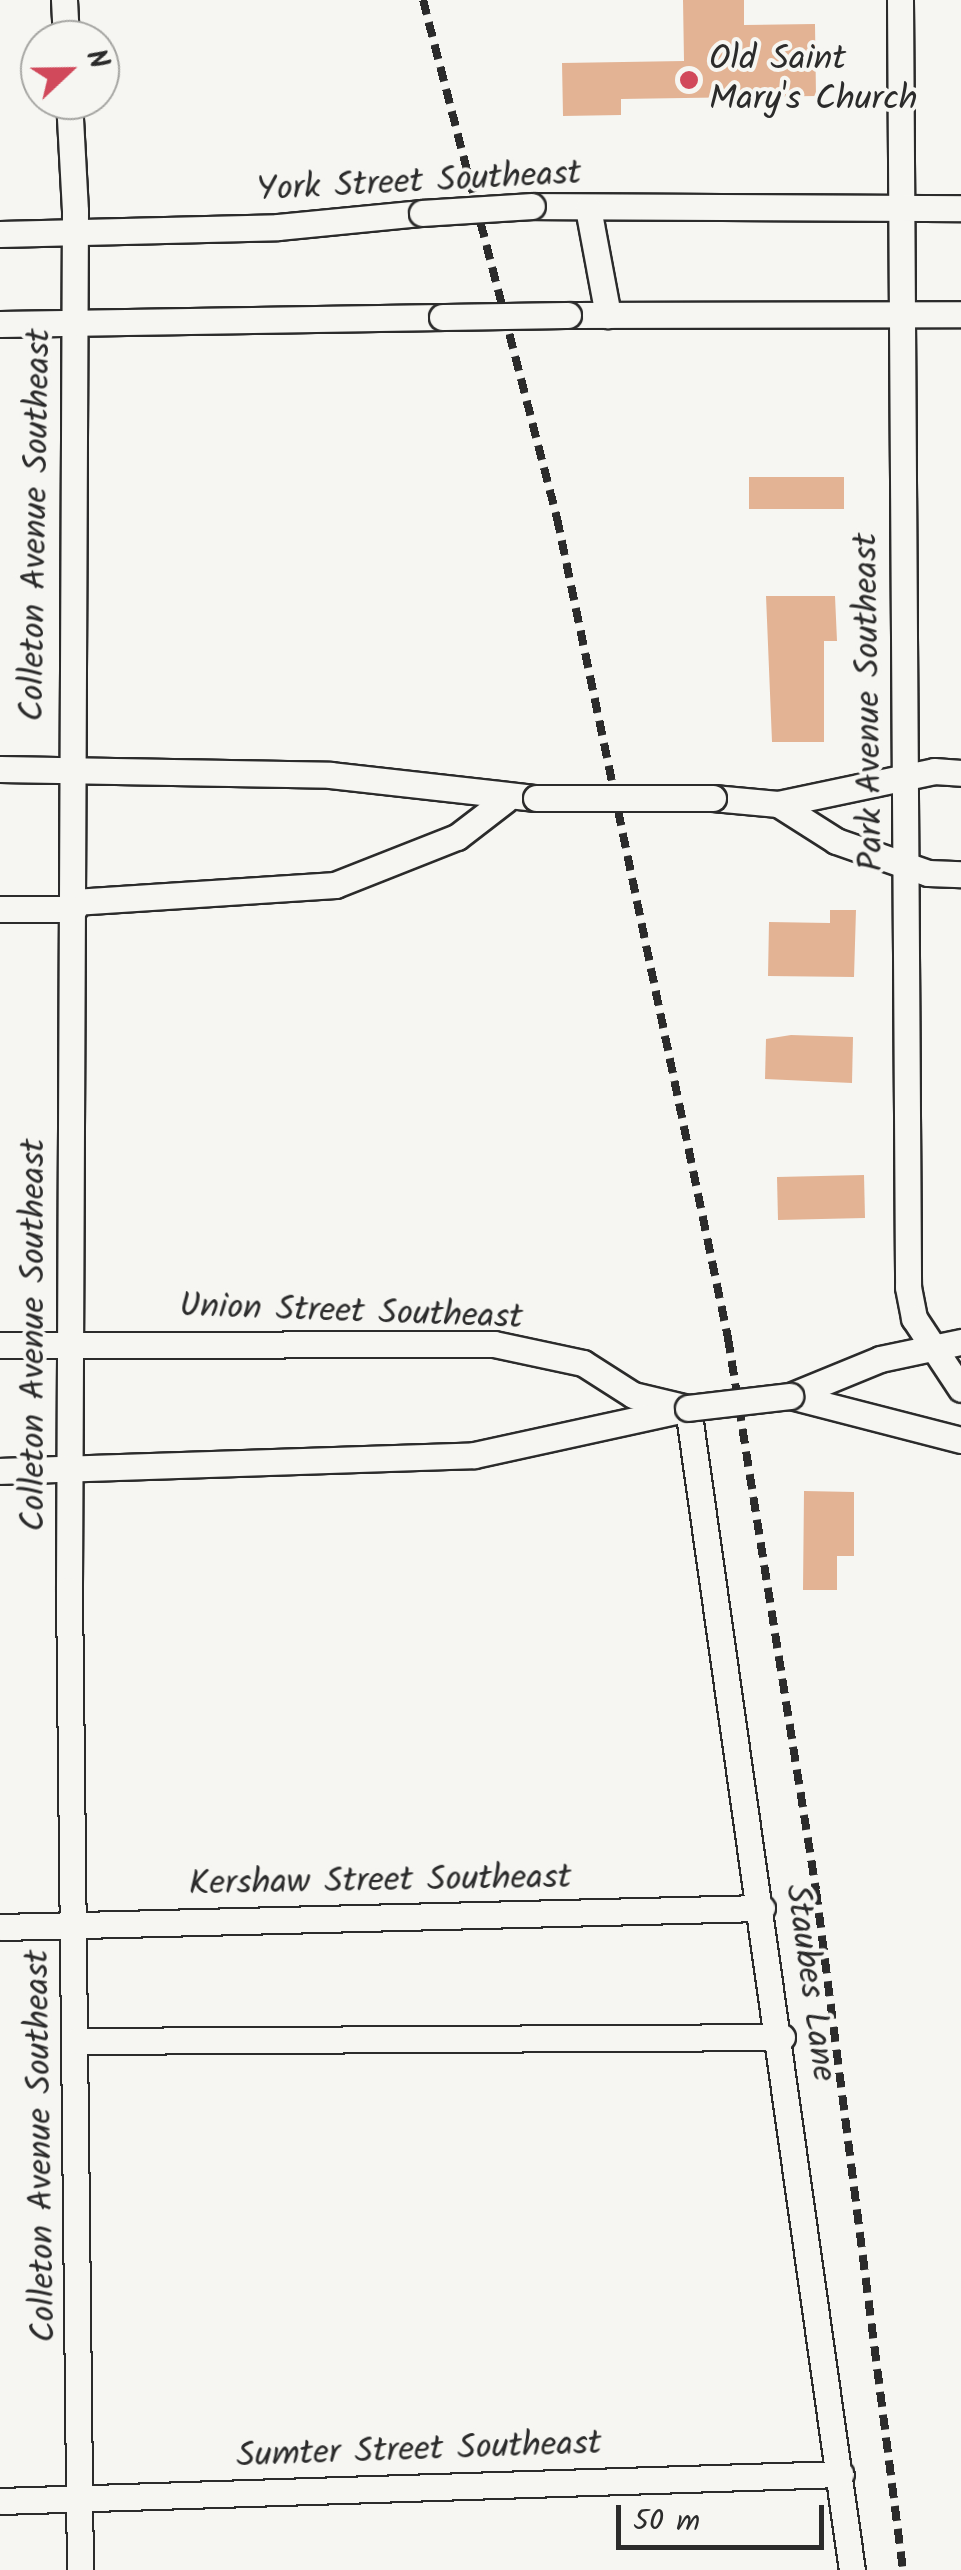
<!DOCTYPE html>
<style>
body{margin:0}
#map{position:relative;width:961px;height:2570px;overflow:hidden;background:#f6f6f2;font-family:Kalam,sans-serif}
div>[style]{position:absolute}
.building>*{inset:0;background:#e3b394}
.roads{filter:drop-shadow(2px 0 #2b2b2b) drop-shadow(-2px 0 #2b2b2b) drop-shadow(0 2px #2b2b2b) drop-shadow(0 -2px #2b2b2b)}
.street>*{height:25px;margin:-12.5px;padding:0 12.5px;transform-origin:12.5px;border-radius:12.5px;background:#f6f6f2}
.rail>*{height:8px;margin-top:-4px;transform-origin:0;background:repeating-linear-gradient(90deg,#2b2b2b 0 15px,transparent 0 23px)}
.bridges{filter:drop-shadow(2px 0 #2b2b2b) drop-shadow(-2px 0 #2b2b2b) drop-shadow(0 2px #2b2b2b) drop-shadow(0 -2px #2b2b2b)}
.street-bridge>*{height:25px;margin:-12.5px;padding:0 12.5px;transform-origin:12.5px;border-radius:12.5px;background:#f6f6f2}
.dots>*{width:28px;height:28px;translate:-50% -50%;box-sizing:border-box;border:5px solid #f6f6f2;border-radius:50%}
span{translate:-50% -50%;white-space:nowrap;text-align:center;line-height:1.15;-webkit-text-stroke:8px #f6f6f2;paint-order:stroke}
.poi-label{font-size:35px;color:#2b2b2b}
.left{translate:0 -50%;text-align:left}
.street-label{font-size:35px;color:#2b2b2b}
.north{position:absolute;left:20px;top:20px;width:100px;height:100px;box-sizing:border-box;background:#f6f6f2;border:2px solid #a5a5a2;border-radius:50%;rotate:68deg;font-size:28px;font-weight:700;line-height:40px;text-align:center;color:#2b2b2b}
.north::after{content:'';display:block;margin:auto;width:35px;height:45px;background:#d1495b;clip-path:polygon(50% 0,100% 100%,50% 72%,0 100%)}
.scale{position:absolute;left:616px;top:2505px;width:208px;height:45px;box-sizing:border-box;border:5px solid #2b2b2b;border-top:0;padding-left:12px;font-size:30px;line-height:35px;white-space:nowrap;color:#2b2b2b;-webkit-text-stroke:8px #f6f6f2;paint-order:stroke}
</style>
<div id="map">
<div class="building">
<div style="clip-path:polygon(683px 0,744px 0,744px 25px,815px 24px,816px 96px,621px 99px,621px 115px,563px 116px,562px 63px,684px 61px)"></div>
<div style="clip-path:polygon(749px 477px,844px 477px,844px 509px,749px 509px)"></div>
<div style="clip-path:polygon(766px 596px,835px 596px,837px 641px,824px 641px,824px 742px,772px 742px)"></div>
<div style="clip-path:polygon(830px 910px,856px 910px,854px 977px,768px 976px,769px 922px,830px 923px)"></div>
<div style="clip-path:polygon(791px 1035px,853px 1037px,852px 1083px,765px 1079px,766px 1039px)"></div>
<div style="clip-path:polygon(864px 1175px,865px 1218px,778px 1220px,777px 1177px)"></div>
<div style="clip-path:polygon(804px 1491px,854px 1492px,854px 1556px,837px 1556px,837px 1590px,803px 1590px)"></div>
</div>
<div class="roads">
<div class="street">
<div style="left:64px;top:0;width:40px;rotate:87.1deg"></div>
<div style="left:900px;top:0;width:1287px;rotate:89.64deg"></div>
<div style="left:908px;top:1287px;width:32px;rotate:79deg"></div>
<div style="left:914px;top:1318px;width:85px;rotate:56.5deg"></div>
<div style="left:69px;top:100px;width:111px;rotate:86.9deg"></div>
<div style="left:75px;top:211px;width:1379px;rotate:90.25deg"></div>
<div style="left:69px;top:1590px;width:980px;rotate:89.36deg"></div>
<div style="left:532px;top:206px;width:429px;rotate:0.3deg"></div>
<div style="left:588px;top:208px;width:109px;rotate:79.4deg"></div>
<div style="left:0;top:234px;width:278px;rotate:-1.4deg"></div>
<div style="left:278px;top:227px;width:145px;rotate:-5.6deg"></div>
<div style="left:568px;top:315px;width:393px;rotate:-0.1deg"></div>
<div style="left:0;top:324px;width:442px;rotate:-0.9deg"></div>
<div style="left:0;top:769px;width:330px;rotate:1deg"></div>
<div style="left:330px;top:775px;width:207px;rotate:6.4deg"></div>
<div style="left:713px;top:798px;width:65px;rotate:5.3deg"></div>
<div style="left:778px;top:804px;width:159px;rotate:-11.9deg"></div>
<div style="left:934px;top:771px;width:27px;rotate:4deg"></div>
<div style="left:778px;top:804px;width:69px;rotate:32.5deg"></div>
<div style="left:836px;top:841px;width:97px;rotate:19.2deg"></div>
<div style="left:928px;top:873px;width:33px;rotate:2deg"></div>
<div style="left:74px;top:902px;width:262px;rotate:-3.7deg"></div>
<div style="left:335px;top:885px;width:131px;rotate:-21.5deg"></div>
<div style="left:457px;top:837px;width:61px;rotate:-37.6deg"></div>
<div style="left:0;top:909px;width:74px"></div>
<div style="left:0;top:1345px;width:494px;rotate:-0.1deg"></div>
<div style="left:494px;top:1344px;width:91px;rotate:12.1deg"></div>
<div style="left:583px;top:1363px;width:59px;rotate:32.6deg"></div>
<div style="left:633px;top:1395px;width:57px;rotate:13.3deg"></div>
<div style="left:790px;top:1396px;width:97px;rotate:-22.3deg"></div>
<div style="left:880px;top:1359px;width:83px;rotate:-11.9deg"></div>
<div style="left:790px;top:1396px;width:177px;rotate:14.4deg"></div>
<div style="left:688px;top:1408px;width:1174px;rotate:81.97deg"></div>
<div style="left:0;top:1471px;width:474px;rotate:-1.9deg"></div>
<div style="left:474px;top:1455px;width:211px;rotate:-12.3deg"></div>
<div style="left:0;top:1927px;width:762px;rotate:-1.43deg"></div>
<div style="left:76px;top:2041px;width:706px;rotate:-0.32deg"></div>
<div style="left:0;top:2501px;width:841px;rotate:-1.84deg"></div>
</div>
</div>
<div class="rail">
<div style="left:423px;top:0;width:535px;rotate:75.5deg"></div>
<div style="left:557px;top:518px;width:838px;rotate:78.22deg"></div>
<div style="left:728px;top:1338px;width:559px;rotate:80.94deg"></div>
<div style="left:816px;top:1890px;width:686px;rotate:82.71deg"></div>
</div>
<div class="bridges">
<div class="street-bridge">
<div style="left:422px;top:213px;width:110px;rotate:-3.6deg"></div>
<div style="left:442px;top:317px;width:126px;rotate:-0.9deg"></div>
<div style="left:536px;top:798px;width:177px"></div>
<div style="left:688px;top:1408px;width:103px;rotate:-6.7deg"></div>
</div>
</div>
<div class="dots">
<div style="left:689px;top:80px;background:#d1495b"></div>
</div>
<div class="poi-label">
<span class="left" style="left:709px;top:80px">Old Saint<br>Mary's Church</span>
</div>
<div class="street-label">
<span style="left:419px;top:183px;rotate:-3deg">York Street Southeast</span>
<span style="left:37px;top:525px;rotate:-89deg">Colleton Avenue Southeast</span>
<span style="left:870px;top:702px;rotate:-91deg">Park Avenue Southeast</span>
<span style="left:351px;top:1313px;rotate:2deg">Union Street Southeast</span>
<span style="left:35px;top:1335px;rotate:-90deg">Colleton Avenue Southeast</span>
<span style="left:380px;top:1882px;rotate:-1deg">Kershaw Street Southeast</span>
<span style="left:809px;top:1983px;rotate:82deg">Staubes Lane</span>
<span style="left:42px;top:2146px;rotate:-91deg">Colleton Avenue Southeast</span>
<span style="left:419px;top:2451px;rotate:-2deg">Sumter Street Southeast</span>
</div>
<div class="north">N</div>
<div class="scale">50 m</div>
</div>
